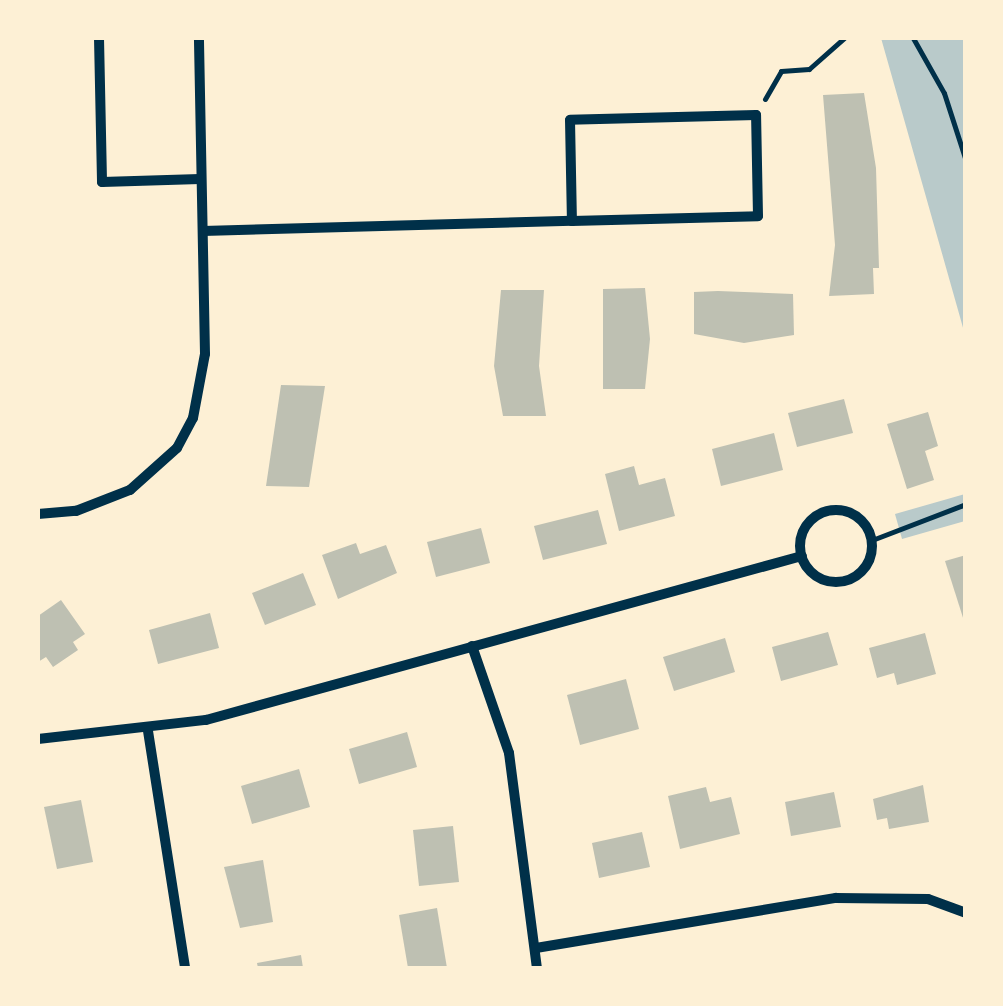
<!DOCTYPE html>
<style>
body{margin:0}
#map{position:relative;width:1003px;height:1006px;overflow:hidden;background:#fdf0d5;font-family:"Open Sans",sans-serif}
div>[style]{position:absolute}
.green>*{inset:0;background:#b9caca}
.building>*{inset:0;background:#bec0b2}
.path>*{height:5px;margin:-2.5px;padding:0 2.5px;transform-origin:2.5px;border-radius:2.5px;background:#003049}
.minor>*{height:10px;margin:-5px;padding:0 5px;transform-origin:5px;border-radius:5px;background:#003049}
.minor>.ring{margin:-5px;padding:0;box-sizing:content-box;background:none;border:10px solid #003049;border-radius:50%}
span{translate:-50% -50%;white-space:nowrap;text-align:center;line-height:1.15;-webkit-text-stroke:8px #fdf0d5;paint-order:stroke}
.frame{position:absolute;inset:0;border:40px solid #fdf0d5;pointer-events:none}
</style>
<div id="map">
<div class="green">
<div style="clip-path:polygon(881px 38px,965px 38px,965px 335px,960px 317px)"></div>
<div style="clip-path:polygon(965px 494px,965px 521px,902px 539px,895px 514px)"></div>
</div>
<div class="building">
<div style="clip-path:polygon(864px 93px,876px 168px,879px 268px,873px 268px,874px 294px,829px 296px,835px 245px,823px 95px)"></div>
<div style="clip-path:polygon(645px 288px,650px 339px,645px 389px,603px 389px,603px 289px)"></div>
<div style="clip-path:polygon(501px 290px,544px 290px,539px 366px,546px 416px,503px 416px,494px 366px)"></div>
<div style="clip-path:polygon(718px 291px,793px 294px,794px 335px,744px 343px,694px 334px,694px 292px)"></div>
<div style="clip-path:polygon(281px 385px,325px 386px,309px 487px,266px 486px)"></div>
<div style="clip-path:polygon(844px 399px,853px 433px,797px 447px,788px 413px)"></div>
<div style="clip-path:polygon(928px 412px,938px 446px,925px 451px,934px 480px,907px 489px,887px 424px)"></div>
<div style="clip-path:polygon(774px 433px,783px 470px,721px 486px,712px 449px)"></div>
<div style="clip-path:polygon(634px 466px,639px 485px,665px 478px,675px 516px,619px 531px,605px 474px)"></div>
<div style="clip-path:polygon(598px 510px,607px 544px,543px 560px,534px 526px)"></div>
<div style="clip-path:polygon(481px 528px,490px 563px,436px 577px,427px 542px)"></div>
<div style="clip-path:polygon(356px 543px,360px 554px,386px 545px,397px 573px,338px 599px,322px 555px)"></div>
<div style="clip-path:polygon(966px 555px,966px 624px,965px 624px,945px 561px)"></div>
<div style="clip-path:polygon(303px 573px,316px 605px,265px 625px,252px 593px)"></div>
<div style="clip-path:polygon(61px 600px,85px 634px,73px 642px,78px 650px,53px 667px,46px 657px,38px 662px,38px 616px)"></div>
<div style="clip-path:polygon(210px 613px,219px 648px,158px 664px,149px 630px)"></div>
<div style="clip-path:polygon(828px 632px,838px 665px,781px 681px,772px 647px)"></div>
<div style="clip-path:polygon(925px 633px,936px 674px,897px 685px,894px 673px,877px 678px,869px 648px)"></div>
<div style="clip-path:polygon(725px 638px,735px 672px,674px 691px,663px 657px)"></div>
<div style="clip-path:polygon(626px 679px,639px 729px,580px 745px,567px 695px)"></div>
<div style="clip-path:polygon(407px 732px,417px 767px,359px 784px,349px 749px)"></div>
<div style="clip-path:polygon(299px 769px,310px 807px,252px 824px,241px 786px)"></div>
<div style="clip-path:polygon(923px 785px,929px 822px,889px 829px,887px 818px,877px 820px,873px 799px)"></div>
<div style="clip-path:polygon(706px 787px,710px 802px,731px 797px,740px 834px,680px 849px,668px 796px)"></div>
<div style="clip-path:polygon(834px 792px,841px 827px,791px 836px,785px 802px)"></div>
<div style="clip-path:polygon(81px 800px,93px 862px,57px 869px,44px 807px)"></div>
<div style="clip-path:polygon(453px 826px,459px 882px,419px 886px,413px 830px)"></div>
<div style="clip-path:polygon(642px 832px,650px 867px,599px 878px,592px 843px)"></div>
<div style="clip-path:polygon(263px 860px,273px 922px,240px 928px,224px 867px)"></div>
<div style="clip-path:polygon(437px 908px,447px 968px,408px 968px,399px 915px)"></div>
<div style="clip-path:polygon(301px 955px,303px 968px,258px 968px,257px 963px)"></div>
</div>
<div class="path">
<div style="left:913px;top:38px;width:63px;rotate:60.6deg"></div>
<div style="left:944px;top:93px;width:71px;rotate:72.1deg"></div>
<div style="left:765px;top:99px;width:32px;rotate:-60deg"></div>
<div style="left:781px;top:71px;width:28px;rotate:-4deg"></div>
<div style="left:809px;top:69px;width:47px;rotate:-41.5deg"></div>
<div style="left:872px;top:540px;width:101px;rotate:-21deg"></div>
</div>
<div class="minor">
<div style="left:99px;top:38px;width:144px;rotate:88.8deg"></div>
<div style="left:102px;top:182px;width:98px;rotate:-1.8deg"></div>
<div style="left:203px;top:231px;width:369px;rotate:-1.6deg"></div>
<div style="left:572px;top:221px;width:186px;rotate:-1.5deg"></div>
<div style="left:758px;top:216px;width:101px;rotate:-91.1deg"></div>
<div style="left:756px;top:115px;width:186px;rotate:178.5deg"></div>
<div style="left:570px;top:120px;width:101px;rotate:88.9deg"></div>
<div class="ring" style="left:800px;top:510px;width:62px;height:62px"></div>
<div style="left:38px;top:514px;width:38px;rotate:-5deg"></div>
<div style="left:76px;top:511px;width:58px;rotate:-21.3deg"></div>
<div style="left:130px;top:490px;width:63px;rotate:-41.8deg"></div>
<div style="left:177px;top:448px;width:34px;rotate:-62deg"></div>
<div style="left:193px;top:418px;width:65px;rotate:-79.4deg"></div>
<div style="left:205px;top:354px;width:316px;rotate:-91.1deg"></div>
<div style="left:472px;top:646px;width:113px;rotate:70.9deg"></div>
<div style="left:509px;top:753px;width:217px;rotate:82.6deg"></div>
<div style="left:148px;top:731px;width:240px;rotate:81.1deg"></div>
<div style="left:38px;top:739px;width:169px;rotate:-6.5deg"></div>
<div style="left:206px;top:720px;width:618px;rotate:-15.39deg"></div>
<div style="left:536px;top:948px;width:304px;rotate:-9.5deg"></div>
<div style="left:836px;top:898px;width:92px;rotate:0.6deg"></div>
<div style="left:928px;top:899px;width:40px;rotate:20.2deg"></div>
</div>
<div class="frame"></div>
</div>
